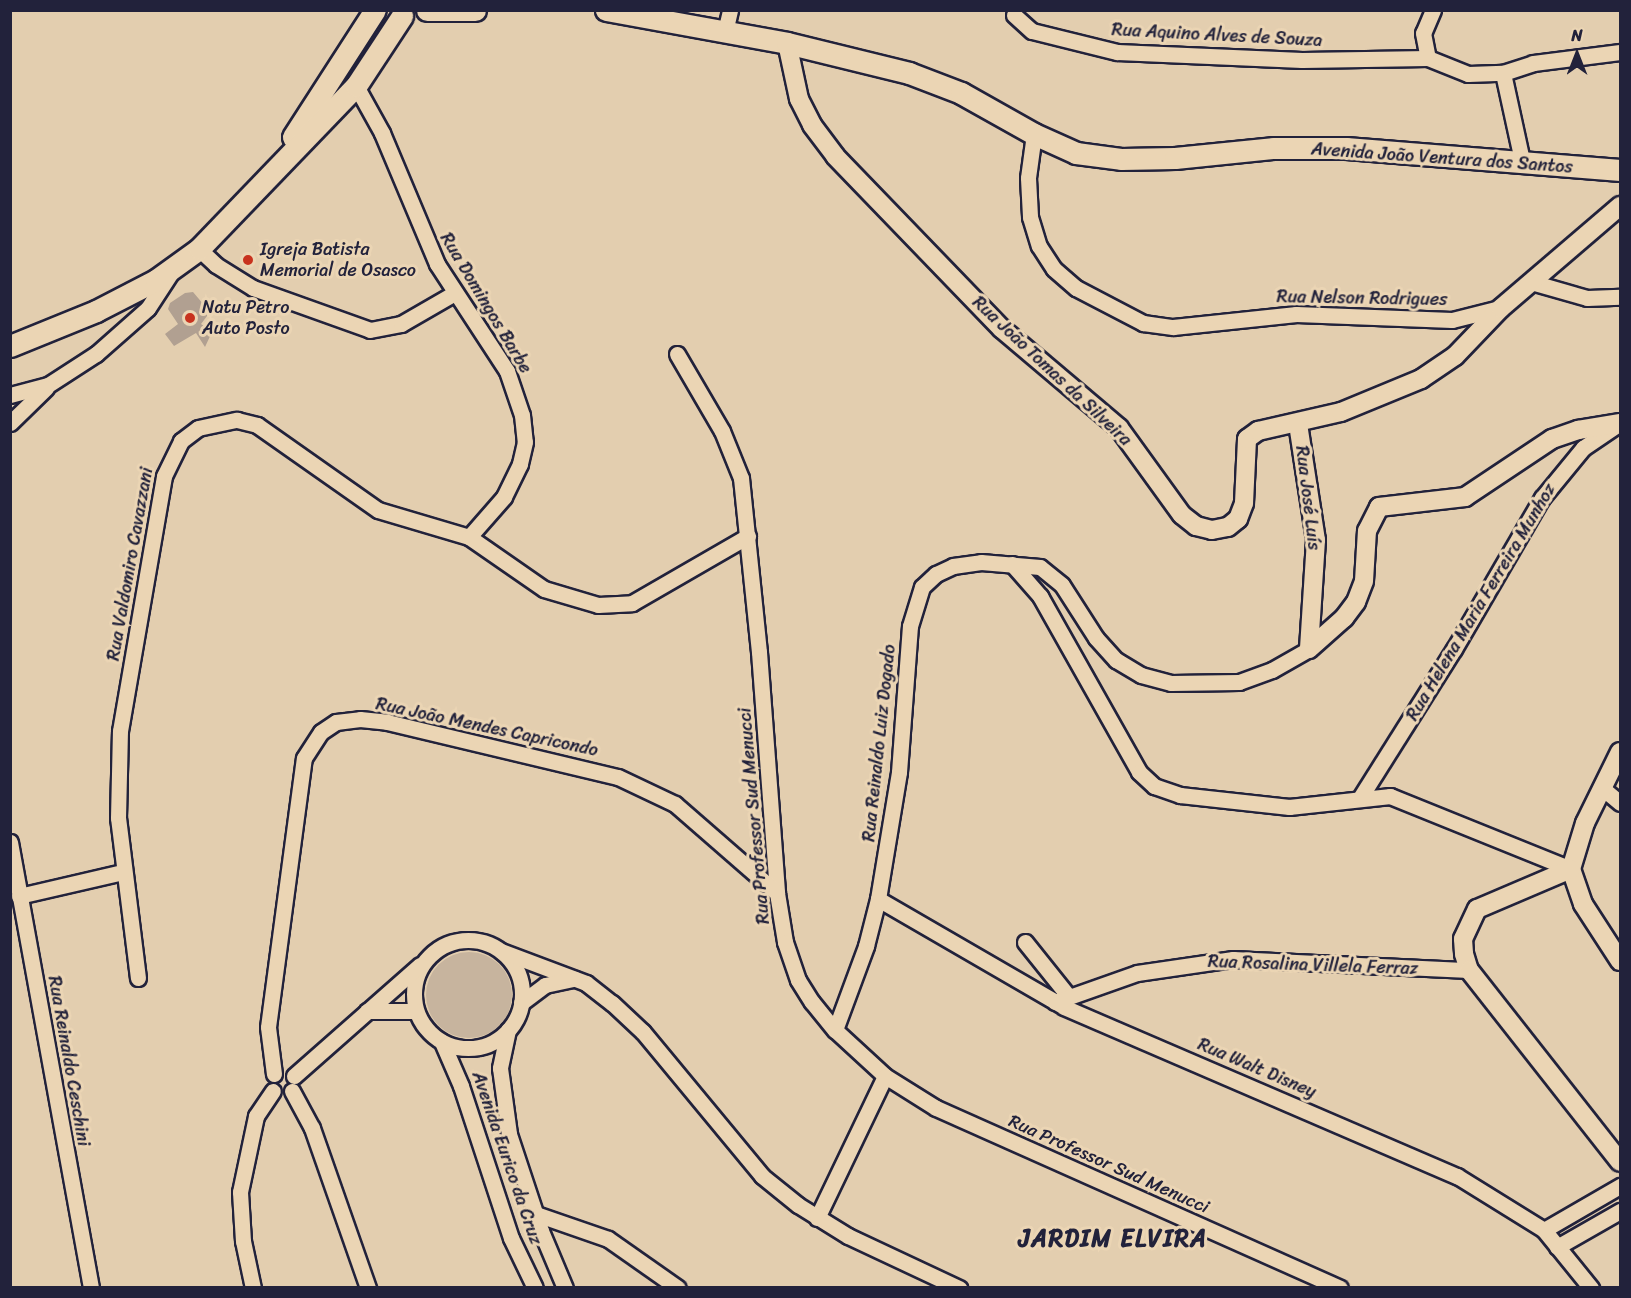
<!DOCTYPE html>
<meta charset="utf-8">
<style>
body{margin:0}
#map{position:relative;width:1631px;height:1298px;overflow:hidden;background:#e3ceaf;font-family:Sriracha,sans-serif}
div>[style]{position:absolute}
.green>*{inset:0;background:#c7b49e}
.round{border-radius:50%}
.building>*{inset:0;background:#b1a091}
.roads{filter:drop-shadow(2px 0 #22223b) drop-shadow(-2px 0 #22223b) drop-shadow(0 2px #22223b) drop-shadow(0 -2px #22223b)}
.minor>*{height:15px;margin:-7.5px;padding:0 7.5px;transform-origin:7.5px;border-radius:7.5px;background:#ebd5b4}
.minor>.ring{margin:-7.5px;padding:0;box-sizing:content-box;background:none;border:15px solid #ebd5b4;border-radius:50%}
.tertiary>*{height:18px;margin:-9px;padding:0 9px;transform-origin:9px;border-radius:9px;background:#ebd5b4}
.secondary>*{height:21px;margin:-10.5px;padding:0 10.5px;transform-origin:10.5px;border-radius:10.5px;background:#ebd5b4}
.dots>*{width:16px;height:16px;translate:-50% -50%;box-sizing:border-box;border:3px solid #ebd5b4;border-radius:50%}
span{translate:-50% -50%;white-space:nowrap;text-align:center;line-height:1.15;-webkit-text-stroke:6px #ebd5b4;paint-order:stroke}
.street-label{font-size:18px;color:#22223b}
.poi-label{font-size:18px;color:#22223b}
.left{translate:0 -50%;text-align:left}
.district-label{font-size:24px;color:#22223b;font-weight:700;letter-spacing:1.5px}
.frame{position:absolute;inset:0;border:12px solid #22223b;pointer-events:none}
.north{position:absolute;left:1547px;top:24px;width:60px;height:60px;-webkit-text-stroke:4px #ebd5b4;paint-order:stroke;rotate:0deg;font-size:16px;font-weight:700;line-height:24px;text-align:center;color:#22223b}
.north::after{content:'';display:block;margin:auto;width:21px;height:27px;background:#22223b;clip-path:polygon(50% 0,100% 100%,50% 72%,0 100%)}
</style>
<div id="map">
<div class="green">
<div class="round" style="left:426px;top:952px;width:86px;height:86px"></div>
</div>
<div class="building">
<div style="clip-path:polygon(193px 292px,210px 312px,201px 324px,212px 332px,205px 347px,196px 333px,174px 346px,165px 334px,178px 324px,168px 309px,170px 303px,185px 293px)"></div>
</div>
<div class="roads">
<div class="minor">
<div style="left:1433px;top:10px;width:25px;rotate:113deg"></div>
<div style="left:1423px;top:33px;width:25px;rotate:79deg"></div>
<div style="left:1428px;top:58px;width:43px;rotate:21.8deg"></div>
<div style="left:1468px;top:74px;width:35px;rotate:-2deg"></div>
<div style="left:1014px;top:15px;width:24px;rotate:42deg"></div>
<div style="left:1032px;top:31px;width:88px;rotate:13.9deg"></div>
<div style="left:1117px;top:52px;width:185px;rotate:2.5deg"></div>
<div style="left:1302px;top:60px;width:126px;rotate:-0.9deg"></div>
<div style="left:725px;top:32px;width:23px;rotate:-77deg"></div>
<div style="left:356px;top:86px;width:54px;rotate:61deg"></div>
<div style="left:382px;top:133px;width:142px;rotate:67.2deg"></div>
<div style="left:437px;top:264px;width:128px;rotate:56.8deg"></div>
<div style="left:507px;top:371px;width:46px;rotate:71.2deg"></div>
<div style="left:522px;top:415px;width:27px;rotate:84deg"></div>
<div style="left:525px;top:442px;width:23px;rotate:103deg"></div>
<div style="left:520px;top:464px;width:37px;rotate:116deg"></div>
<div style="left:504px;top:497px;width:53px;rotate:131.2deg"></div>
<div style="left:1034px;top:134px;width:44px;rotate:97.8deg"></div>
<div style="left:1028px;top:178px;width:39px;rotate:87deg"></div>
<div style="left:1030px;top:217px;width:30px;rotate:73deg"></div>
<div style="left:1039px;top:246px;width:27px;rotate:57deg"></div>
<div style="left:1054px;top:269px;width:29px;rotate:41deg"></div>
<div style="left:1076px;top:288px;width:76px;rotate:27.6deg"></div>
<div style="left:1143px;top:323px;width:30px;rotate:8deg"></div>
<div style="left:1173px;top:327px;width:124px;rotate:-6deg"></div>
<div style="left:1296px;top:314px;width:156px;rotate:2.2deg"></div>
<div style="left:1452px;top:320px;width:49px;rotate:-14deg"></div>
<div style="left:1523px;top:165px;width:94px;rotate:-102.3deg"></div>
<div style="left:1503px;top:73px;width:32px;rotate:-18deg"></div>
<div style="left:1533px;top:63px;width:88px;rotate:-7.2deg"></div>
<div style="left:199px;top:249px;width:23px;rotate:43deg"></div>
<div style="left:216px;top:265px;width:44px;rotate:31.9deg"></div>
<div style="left:253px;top:288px;width:124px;rotate:19.7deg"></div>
<div style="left:370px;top:330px;width:32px;rotate:-11deg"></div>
<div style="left:401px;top:324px;width:60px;rotate:-30deg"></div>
<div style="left:1531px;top:282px;width:58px;rotate:15.9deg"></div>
<div style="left:1587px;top:298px;width:33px;rotate:-2deg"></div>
<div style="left:677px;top:354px;width:89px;rotate:59.7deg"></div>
<div style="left:722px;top:431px;width:51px;rotate:68deg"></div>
<div style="left:741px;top:478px;width:175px;rotate:84.1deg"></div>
<div style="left:759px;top:652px;width:242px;rotate:85.7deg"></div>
<div style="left:777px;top:893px;width:50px;rotate:80.7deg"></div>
<div style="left:785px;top:942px;width:40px;rotate:71.1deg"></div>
<div style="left:798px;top:980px;width:26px;rotate:58deg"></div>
<div style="left:812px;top:1002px;width:36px;rotate:51deg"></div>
<div style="left:835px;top:1030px;width:68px;rotate:42.6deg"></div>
<div style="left:885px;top:1076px;width:60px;rotate:32.1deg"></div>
<div style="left:936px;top:1108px;width:442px;rotate:24deg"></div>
<div style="left:10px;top:395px;width:39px;rotate:-15deg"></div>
<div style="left:48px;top:385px;width:57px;rotate:-32.9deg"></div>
<div style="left:96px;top:354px;width:69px;rotate:-41.5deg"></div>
<div style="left:148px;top:308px;width:44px;rotate:-57deg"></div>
<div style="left:10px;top:423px;width:50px;rotate:-44.2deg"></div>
<div style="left:1012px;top:564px;width:43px;rotate:48.8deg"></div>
<div style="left:1040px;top:596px;width:202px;rotate:60.6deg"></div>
<div style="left:1139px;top:772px;width:21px;rotate:43deg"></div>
<div style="left:1154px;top:786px;width:28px;rotate:19deg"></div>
<div style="left:1180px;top:795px;width:110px;rotate:6.3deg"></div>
<div style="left:1289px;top:807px;width:102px;rotate:-6.2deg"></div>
<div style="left:1390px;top:796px;width:195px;rotate:22deg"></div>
<div style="left:1601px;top:787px;width:25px;rotate:40deg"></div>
<div style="left:1360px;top:798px;width:176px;rotate:-57.8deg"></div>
<div style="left:1454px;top:649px;width:175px;rotate:-59.8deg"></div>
<div style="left:1542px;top:498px;width:65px;rotate:-50.6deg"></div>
<div style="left:1583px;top:448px;width:41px;rotate:-34.1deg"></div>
<div style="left:10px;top:842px;width:453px;rotate:79.7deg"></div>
<div style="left:19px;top:896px;width:107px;rotate:-13deg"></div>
<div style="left:878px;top:899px;width:215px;rotate:30.1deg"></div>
<div style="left:1064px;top:1007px;width:428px;rotate:23.3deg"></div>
<div style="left:1457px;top:1176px;width:102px;rotate:31.8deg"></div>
<div style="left:1544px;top:1230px;width:75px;rotate:51deg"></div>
<div class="ring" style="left:414px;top:940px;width:93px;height:93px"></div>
<div style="left:1025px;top:942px;width:70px;rotate:51.3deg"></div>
<div style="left:501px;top:951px;width:91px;rotate:20.6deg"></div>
<div style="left:586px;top:983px;width:33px;rotate:38deg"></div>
<div style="left:612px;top:1003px;width:42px;rotate:43.1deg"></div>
<div style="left:643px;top:1032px;width:187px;rotate:50.4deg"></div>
<div style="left:762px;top:1176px;width:46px;rotate:38.9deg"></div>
<div style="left:798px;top:1205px;width:59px;rotate:31.8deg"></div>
<div style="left:848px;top:1236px;width:123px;rotate:25.1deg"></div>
<div style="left:138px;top:978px;width:161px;rotate:-97.1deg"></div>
<div style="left:118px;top:818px;width:87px;rotate:-88.7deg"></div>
<div style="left:120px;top:731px;width:259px;rotate:-80.2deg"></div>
<div style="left:164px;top:476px;width:39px;rotate:-64deg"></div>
<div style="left:181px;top:441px;width:21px;rotate:-37deg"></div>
<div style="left:198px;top:428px;width:40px;rotate:-12deg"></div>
<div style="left:237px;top:420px;width:21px;rotate:14deg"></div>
<div style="left:257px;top:425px;width:148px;rotate:35.1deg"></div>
<div style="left:378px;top:510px;width:95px;rotate:16.5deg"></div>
<div style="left:469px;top:537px;width:91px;rotate:34.7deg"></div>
<div style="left:544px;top:589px;width:56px;rotate:16.5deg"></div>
<div style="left:598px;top:605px;width:34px;rotate:-3deg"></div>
<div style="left:632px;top:603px;width:134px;rotate:-30deg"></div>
<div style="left:1055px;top:1002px;width:87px;rotate:-19.5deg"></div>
<div style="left:1137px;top:973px;width:97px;rotate:-8.3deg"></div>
<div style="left:1233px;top:959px;width:236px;rotate:2.7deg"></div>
<div style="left:521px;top:1003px;width:30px;rotate:-37deg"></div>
<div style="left:545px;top:985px;width:30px;rotate:-12deg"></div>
<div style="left:367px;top:1011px;width:49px"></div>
<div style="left:508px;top:1030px;width:39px;rotate:102deg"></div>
<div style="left:500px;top:1068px;width:67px;rotate:82.2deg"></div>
<div style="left:509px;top:1134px;width:102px;rotate:71.7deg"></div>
<div style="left:541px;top:1231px;width:62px;rotate:67.2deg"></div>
<div style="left:835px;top:1030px;width:90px;rotate:-69.7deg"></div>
<div style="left:866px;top:946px;width:49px;rotate:-75.7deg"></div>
<div style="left:878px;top:899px;width:129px;rotate:-80.6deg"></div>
<div style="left:899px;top:772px;width:146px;rotate:-85.7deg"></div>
<div style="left:910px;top:626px;width:41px;rotate:-72.9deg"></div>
<div style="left:922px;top:587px;width:19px;rotate:-43deg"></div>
<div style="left:936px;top:574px;width:19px;rotate:-25deg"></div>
<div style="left:953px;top:566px;width:28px;rotate:-8deg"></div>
<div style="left:981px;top:562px;width:59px;rotate:4.8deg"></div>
<div style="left:1040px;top:567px;width:28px;rotate:39deg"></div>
<div style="left:1062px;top:585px;width:63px;rotate:57.3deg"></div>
<div style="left:1096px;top:638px;width:30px;rotate:48deg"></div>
<div style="left:1116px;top:660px;width:29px;rotate:31deg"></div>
<div style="left:1141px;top:675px;width:31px;rotate:15deg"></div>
<div style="left:1171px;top:683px;width:68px;rotate:-0.8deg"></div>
<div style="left:1239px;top:682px;width:35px;rotate:-20deg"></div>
<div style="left:1272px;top:670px;width:43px;rotate:-29.6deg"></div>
<div style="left:442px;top:1042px;width:48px;rotate:66.6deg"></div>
<div style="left:461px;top:1086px;width:160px;rotate:71.8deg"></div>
<div style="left:511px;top:1238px;width:55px;rotate:64.4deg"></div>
<div style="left:274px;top:1074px;width:47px;rotate:-97.3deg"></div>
<div style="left:268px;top:1027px;width:271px;rotate:-82.4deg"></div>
<div style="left:304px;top:758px;width:31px;rotate:-57deg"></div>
<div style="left:321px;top:732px;width:18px;rotate:-34deg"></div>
<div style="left:336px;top:722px;width:24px;rotate:-7deg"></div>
<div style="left:360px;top:719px;width:27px;rotate:6deg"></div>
<div style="left:387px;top:722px;width:237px;rotate:13.4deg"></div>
<div style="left:618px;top:777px;width:63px;rotate:25.3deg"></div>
<div style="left:675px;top:804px;width:135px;rotate:41.1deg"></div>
<div style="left:294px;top:1076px;width:168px;rotate:-41.4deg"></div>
<div style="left:292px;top:1091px;width:42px;rotate:61.6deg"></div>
<div style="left:312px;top:1128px;width:170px;rotate:70.7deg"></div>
<div style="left:536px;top:1214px;width:76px;rotate:19.1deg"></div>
<div style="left:608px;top:1239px;width:85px;rotate:35deg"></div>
<div style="left:817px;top:1218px;width:157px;rotate:-64.4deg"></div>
<div style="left:1544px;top:1230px;width:88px;rotate:-30.1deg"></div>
<div style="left:1557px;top:1247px;width:73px;rotate:-29.7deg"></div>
<div style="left:253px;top:1288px;width:48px;rotate:-102deg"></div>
<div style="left:243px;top:1241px;width:49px;rotate:-93.5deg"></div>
<div style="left:240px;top:1192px;width:78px;rotate:-78.1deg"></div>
<div style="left:256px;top:1116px;width:30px;rotate:-56deg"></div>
</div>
<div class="tertiary">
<div style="left:787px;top:43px;width:57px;rotate:77.9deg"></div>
<div style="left:799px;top:99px;width:29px;rotate:63deg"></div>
<div style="left:812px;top:125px;width:39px;rotate:53deg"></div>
<div style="left:835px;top:156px;width:240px;rotate:46deg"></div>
<div style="left:1002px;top:329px;width:153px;rotate:40.2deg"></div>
<div style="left:1119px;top:428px;width:107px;rotate:54.1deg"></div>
<div style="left:1182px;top:515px;width:18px;rotate:38deg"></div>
<div style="left:1196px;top:526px;width:16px;rotate:14deg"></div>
<div style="left:1212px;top:530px;width:16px;rotate:-11deg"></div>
<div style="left:1228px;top:527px;width:13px;rotate:-39deg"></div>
<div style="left:1238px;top:519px;width:17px;rotate:-69deg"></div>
<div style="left:1244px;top:503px;width:64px;rotate:-87.3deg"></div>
<div style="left:1247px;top:439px;width:14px;rotate:-36deg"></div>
<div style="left:1258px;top:431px;width:85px;rotate:-12.9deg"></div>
<div style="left:1341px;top:412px;width:87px;rotate:-22.4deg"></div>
<div style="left:1421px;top:379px;width:41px;rotate:-34.1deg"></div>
<div style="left:1455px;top:356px;width:66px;rotate:-46.2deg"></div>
<div style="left:1501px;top:308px;width:157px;rotate:-40.6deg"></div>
<div style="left:1298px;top:424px;width:117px;rotate:81.2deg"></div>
<div style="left:1316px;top:540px;width:109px;rotate:93.7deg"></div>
<div style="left:1309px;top:649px;width:47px;rotate:-41.5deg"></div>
<div style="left:1344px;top:618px;width:20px;rotate:-53deg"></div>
<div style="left:1356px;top:602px;width:22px;rotate:-69deg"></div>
<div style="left:1364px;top:581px;width:50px;rotate:-86.6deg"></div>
<div style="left:1367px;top:531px;width:27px;rotate:-63deg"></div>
<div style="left:1379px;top:507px;width:87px;rotate:-6.6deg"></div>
<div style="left:1465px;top:497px;width:105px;rotate:-33.7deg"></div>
<div style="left:1552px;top:439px;width:28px;rotate:-19deg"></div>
<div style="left:1578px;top:430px;width:43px;rotate:-9.5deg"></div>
<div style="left:1620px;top:752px;width:79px;rotate:116.2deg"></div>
<div style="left:1585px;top:823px;width:48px;rotate:106.9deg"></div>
<div style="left:1571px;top:869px;width:37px;rotate:71deg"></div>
<div style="left:1583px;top:904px;width:68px;rotate:57deg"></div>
<div style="left:1571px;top:869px;width:102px;rotate:156.9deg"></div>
<div style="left:1477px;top:909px;width:33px;rotate:115deg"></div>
<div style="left:1463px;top:939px;width:15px;rotate:86deg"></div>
<div style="left:1464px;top:954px;width:17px;rotate:73deg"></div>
<div style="left:1469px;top:970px;width:244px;rotate:51.8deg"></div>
</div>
<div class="secondary">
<div style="left:427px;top:10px;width:48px"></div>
<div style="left:606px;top:10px;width:184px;rotate:10.3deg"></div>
<div style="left:787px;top:43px;width:126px;rotate:13.8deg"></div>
<div style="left:909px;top:73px;width:56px;rotate:21deg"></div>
<div style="left:961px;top:93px;width:84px;rotate:29.3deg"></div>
<div style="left:1034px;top:134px;width:46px;rotate:24.3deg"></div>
<div style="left:1076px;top:153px;width:45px;rotate:7.6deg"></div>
<div style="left:1121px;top:159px;width:54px;rotate:-1.1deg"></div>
<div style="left:1175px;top:158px;width:100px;rotate:-5.8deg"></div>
<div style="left:1274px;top:148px;width:72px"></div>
<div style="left:1346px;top:148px;width:275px;rotate:4.6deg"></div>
<div style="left:293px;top:137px;width:151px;rotate:-57.2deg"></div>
<div style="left:10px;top:346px;width:93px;rotate:-22.1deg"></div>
<div style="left:96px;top:311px;width:68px;rotate:-27.3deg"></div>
<div style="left:156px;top:280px;width:53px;rotate:-35.8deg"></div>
<div style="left:199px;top:249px;width:226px;rotate:-46.1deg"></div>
<div style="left:356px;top:86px;width:84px;rotate:-56.7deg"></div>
</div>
</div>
<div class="dots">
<div style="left:248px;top:260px;background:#c8321e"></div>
<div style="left:190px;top:318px;background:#c8321e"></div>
</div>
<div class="street-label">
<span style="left:1217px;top:35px;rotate:3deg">Rua Aquino Alves de Souza</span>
<span style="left:1442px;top:158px;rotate:4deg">Avenida João Ventura dos Santos</span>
<span style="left:1362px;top:298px;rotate:1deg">Rua Nelson Rodrigues</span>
<span style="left:486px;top:303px;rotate:59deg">Rua Domingos Barbe</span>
<span style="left:1052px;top:371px;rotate:43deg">Rua João Tomas da Silveira</span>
<span style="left:1308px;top:498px;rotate:83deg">Rua José Luís</span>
<span style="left:130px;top:564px;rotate:-80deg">Rua Valdomiro Cavazzani</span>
<span style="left:1481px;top:602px;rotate:-59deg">Rua Helena Maria Ferreira Munhoz</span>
<span style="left:487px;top:727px;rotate:12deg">Rua João Mendes Capricondo</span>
<span style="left:879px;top:743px;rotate:-84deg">Rua Reinaldo Luiz Dogado</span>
<span style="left:754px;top:816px;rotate:-95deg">Rua Professor Sud Menucci</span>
<span style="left:1313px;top:965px;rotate:2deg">Rua Rosalina Villela Ferraz</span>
<span style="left:69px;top:1061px;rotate:80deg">Rua Reinaldo Ceschini</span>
<span style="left:1257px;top:1068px;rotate:23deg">Rua Walt Disney</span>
<span style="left:507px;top:1158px;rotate:71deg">Avenida Eurico da Cruz</span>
<span style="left:1109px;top:1164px;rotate:24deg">Rua Professor Sud Menucci</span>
</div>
<div class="poi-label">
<span class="left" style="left:260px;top:260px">Igreja Batista<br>Memorial de Osasco</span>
<span class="left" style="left:202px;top:318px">Natu Petro<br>Auto Posto</span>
</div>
<div class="district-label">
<span style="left:1113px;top:1239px">JARDIM ELVIRA</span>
</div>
<div class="frame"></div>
<div class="north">N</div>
</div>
